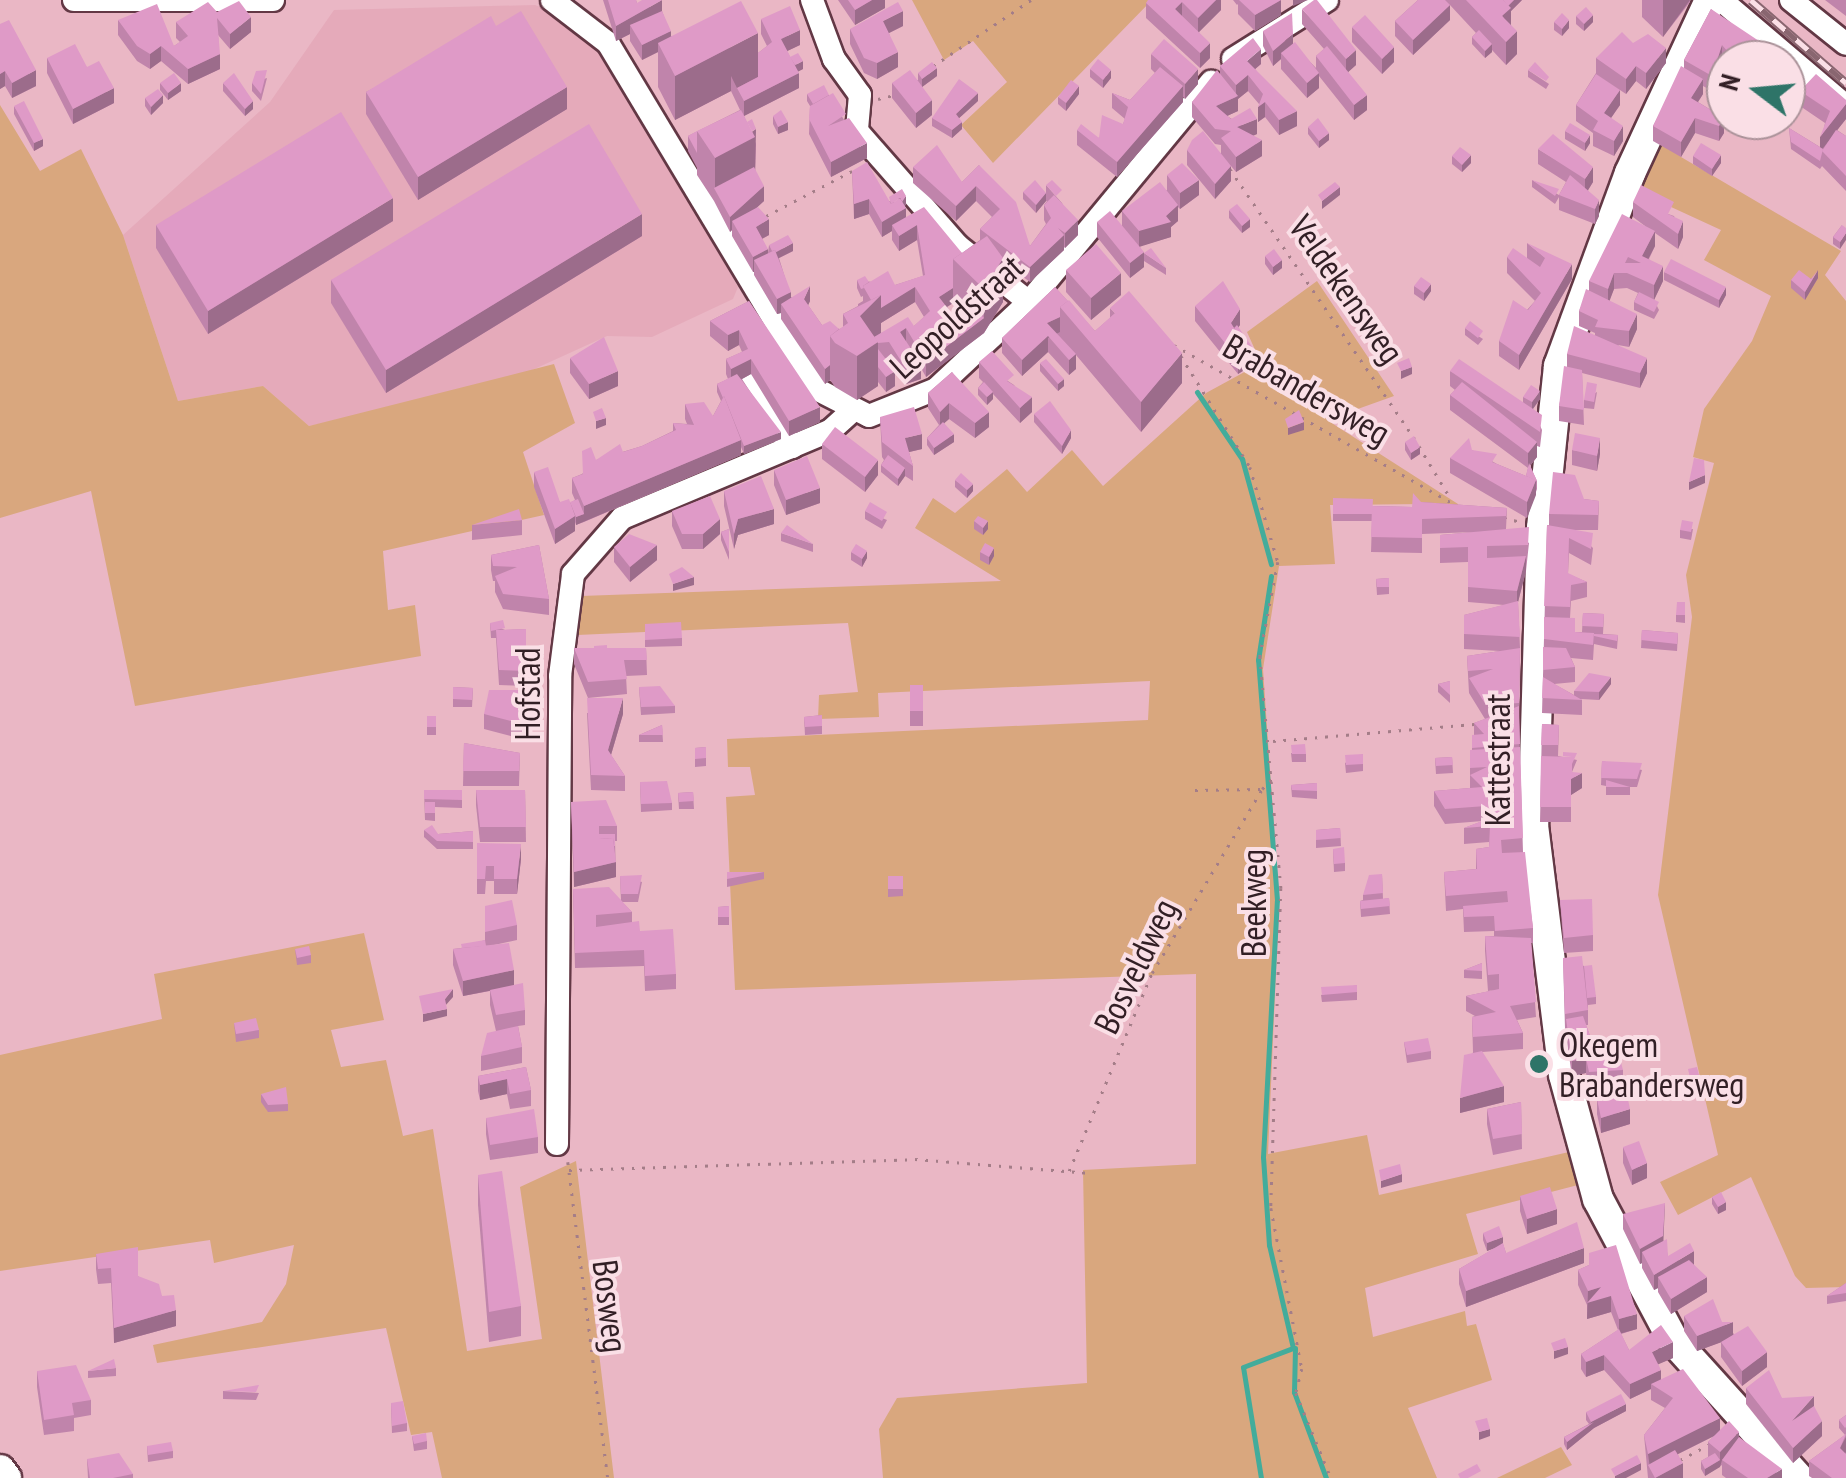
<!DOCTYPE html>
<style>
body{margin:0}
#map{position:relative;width:1846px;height:1478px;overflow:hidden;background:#eab7c5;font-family:"PT Sans Narrow",sans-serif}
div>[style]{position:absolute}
.built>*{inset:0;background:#e5aaba}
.green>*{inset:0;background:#d9a77e}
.stream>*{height:5px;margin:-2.5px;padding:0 2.5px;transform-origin:2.5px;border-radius:2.5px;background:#43ac9b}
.path>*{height:2.5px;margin-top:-1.25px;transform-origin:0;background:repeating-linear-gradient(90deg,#a47d88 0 2.5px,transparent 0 10.5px)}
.roads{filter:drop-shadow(2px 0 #633845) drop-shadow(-2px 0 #633845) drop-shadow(0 2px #633845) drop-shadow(0 -2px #633845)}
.minor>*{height:22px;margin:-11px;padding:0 11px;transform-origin:11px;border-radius:11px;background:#fff}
.major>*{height:30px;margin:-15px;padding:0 15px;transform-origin:15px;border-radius:15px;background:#fff}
.rail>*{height:9px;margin-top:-4.5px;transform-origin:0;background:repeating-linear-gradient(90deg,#fadfe6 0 15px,#896670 0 30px);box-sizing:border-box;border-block:2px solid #896670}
.wall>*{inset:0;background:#c084ab}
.shaded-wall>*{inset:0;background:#9c6c8b}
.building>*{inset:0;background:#df9ac7}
.dots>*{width:28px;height:28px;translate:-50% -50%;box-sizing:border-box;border:5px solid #fadfe6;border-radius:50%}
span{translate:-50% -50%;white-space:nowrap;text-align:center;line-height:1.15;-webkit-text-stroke:8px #fadfe6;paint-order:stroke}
.street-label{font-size:35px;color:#321f25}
.poi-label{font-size:35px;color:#321f25}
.left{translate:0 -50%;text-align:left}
.north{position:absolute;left:1706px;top:40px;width:100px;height:100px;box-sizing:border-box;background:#fadfe6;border:2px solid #aa9299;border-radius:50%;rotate:286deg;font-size:28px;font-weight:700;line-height:40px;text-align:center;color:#321f25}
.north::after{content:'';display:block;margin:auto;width:35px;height:45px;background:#2e7468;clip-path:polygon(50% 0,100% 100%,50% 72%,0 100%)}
</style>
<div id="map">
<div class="built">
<div style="clip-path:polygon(535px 5px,572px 19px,609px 60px,738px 287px,733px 299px,652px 337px,607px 336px,499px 385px,309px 426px,263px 386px,178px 401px,123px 235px,270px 102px,334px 10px)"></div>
</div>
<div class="green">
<div style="clip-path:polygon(912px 0,1150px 0,1151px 1px,993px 163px,961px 125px,1007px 82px,973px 41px,944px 60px)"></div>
<div style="clip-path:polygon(1704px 34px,1681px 157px,1841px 251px,1825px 275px,1846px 301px,1846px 1287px,1806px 1288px,1795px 1276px,1751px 1177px,1678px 1215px,1660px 1182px,1718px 1155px,1658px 895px,1692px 617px,1686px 575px,1714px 463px,1693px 457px,1704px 409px,1752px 341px,1771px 296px,1704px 260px,1721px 230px,1632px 189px)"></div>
<div style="clip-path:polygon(0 105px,40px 171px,81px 149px,123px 235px,178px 401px,263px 386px,309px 426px,554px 364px,575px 423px,523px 452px,544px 515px,383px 551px,388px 610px,415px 605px,421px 656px,135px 706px,91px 491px,0 518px)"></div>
<div style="clip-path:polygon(1317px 281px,1394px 396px,1327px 420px,1458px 504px,1457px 514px,1427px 504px,1330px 505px,1335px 564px,1279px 566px,1263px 669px,1279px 901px,1268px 1154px,1367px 1135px,1379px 1195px,1569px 1152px,1578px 1185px,1466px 1214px,1478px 1254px,1365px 1288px,1373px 1337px,1465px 1311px,1467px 1326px,1476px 1324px,1492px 1380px,1408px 1408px,1437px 1478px,883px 1478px,879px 1429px,897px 1398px,1087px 1383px,1083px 1170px,1196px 1164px,1196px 974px,735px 990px,726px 797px,755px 795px,750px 767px,728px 767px,727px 739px,1148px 720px,1150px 681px,878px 693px,879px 717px,818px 719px,819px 695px,858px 692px,848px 623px,577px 635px,581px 596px,1001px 581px,915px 528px,933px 498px,955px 513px,1007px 469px,1027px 492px,1072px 450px,1103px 486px,1206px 393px,1261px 363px,1247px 332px)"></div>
<div style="clip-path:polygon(364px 933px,384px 1020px,331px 1030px,341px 1067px,386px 1060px,403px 1136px,433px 1129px,467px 1351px,542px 1339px,520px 1187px,576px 1161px,614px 1478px,442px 1478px,432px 1432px,411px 1435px,386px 1328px,157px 1363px,153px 1345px,262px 1322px,286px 1284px,294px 1245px,214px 1263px,210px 1240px,0 1271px,0 1055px,162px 1019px,154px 974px)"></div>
<div style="clip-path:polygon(1561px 1447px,1572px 1465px,1545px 1478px,1497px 1478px)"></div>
</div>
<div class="stream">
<div style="left:1197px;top:392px;width:81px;rotate:56.1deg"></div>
<div style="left:1242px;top:459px;width:109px;rotate:74.6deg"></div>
<div style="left:1295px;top:1348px;width:44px;rotate:91.3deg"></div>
<div style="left:1294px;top:1392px;width:92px;rotate:69.6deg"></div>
<div style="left:1261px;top:1478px;width:112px;rotate:-99.2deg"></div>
<div style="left:1243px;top:1367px;width:53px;rotate:-20.8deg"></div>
<div style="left:1293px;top:1348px;width:106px;rotate:-103.1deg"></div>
<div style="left:1269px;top:1245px;width:88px;rotate:-93.9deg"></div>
<div style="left:1263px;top:1157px;width:257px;rotate:-86.9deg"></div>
<div style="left:1277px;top:900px;width:241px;rotate:-94.5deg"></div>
<div style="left:1258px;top:660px;width:85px;rotate:-81.2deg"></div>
</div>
<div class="path">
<div style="left:933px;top:66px;width:118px;rotate:-34deg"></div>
<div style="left:878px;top:99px;width:16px;rotate:-14deg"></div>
<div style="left:1230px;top:169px;width:327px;rotate:55.6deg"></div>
<div style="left:766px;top:216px;width:97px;rotate:-27.6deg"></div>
<div style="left:1174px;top:345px;width:322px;rotate:29.6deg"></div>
<div style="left:1181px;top:356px;width:131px;rotate:58.1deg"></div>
<div style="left:1250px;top:467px;width:99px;rotate:73.6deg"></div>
<div style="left:1278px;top:562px;width:96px;rotate:100.8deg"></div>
<div style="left:1260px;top:656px;width:233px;rotate:84.8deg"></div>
<div style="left:1281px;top:888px;width:320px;rotate:91.8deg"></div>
<div style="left:1271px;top:1208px;width:164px;rotate:79.1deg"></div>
<div style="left:1302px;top:1369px;width:25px;rotate:104deg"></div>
<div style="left:1296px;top:1393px;width:92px;rotate:67.6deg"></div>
<div style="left:1419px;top:446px;width:62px;rotate:58.9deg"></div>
<div style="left:1504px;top:518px;width:17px;rotate:13deg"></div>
<div style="left:1273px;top:741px;width:202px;rotate:-4.8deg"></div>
<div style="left:1195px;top:790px;width:67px;rotate:-0.9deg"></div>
<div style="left:1262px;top:789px;width:20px;rotate:-45deg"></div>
<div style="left:568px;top:1162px;width:319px;rotate:82.8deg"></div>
<div style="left:569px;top:1170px;width:346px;rotate:-1.8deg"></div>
<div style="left:915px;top:1159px;width:176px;rotate:4.6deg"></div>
<div style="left:1069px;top:1171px;width:215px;rotate:-67.3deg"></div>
<div style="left:1152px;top:973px;width:214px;rotate:-59.1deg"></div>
<div style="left:1680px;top:1460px;width:32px;rotate:-28deg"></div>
</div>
<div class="roads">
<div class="minor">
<div style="left:74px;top:0;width:199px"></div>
<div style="left:552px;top:0;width:71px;rotate:37.5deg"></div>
<div style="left:608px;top:43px;width:404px;rotate:59deg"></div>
<div style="left:816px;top:389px;width:59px;rotate:27deg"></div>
<div style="left:869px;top:416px;width:72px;rotate:-21.9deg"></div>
<div style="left:936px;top:389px;width:127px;rotate:-43.1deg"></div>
<div style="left:1029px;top:302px;width:286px;rotate:-50.4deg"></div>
<div style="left:812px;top:0;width:63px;rotate:69.6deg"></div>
<div style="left:834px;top:59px;width:44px;rotate:54.2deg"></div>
<div style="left:860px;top:95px;width:36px;rotate:95deg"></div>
<div style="left:857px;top:131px;width:153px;rotate:48.7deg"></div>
<div style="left:958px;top:246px;width:90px;rotate:38.3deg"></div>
<div style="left:1721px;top:0;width:164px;rotate:40.3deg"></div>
<div style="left:1791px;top:0;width:70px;rotate:38.7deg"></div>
<div style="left:1233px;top:59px;width:111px;rotate:-32.1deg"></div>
<div style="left:748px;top:383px;width:78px;rotate:55.5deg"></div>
<div style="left:557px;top:1144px;width:468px;rotate:-89.6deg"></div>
<div style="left:560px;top:676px;width:103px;rotate:-82.7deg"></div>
<div style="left:573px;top:574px;width:74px;rotate:-48.8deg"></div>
<div style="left:622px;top:518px;width:227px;rotate:-22.8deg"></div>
<div style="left:831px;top:430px;width:25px;rotate:-42deg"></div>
</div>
<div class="major">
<div style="left:1710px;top:0;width:191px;rotate:114.8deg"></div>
<div style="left:1630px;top:173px;width:206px;rotate:110.2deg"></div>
<div style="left:1559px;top:366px;width:163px;rotate:96deg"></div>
<div style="left:1542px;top:528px;width:297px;rotate:91.7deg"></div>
<div style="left:1533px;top:825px;width:252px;rotate:82.9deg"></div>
<div style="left:1564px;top:1075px;width:129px;rotate:74.7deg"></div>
<div style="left:1598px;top:1199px;width:160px;rotate:62deg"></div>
<div style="left:1673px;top:1340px;width:186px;rotate:47.8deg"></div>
<div style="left:0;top:1470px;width:10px;rotate:53deg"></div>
</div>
</div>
<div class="rail">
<div style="left:1751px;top:0;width:126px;rotate:41.1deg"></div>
</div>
<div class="wall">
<div style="clip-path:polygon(evenodd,603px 0,636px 0,637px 3px,662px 11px,671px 36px,758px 53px,767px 46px,761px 34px,761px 19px,800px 45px,787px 51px,790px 57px,803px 69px,798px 71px,799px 88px,744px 116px,756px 144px,755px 170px,764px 201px,756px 208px,769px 235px,762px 239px,768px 253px,769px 245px,793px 251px,779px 258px,791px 297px,810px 301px,808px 305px,822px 325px,840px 329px,843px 327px,843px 314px,858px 306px,858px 304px,863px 301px,863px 296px,861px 297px,857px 288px,857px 280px,895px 285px,923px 276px,917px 240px,899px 251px,892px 240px,892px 231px,882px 237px,869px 214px,854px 219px,852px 171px,889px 201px,906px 204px,905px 206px,906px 217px,962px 253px,980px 240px,980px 229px,992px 217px,976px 201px,956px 221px,913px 183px,913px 167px,962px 182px,979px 165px,1030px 246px,1046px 224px,1044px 220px,1044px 205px,1047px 201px,1046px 201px,1036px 213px,1023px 199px,1023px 192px,1046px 193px,1046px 185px,1062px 203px,1078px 235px,1065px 248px,1064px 247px,1064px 250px,1030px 282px,1003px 262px,1003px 302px,984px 333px,926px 377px,921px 368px,921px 379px,906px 384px,889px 358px,885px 358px,895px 386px,886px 392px,878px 382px,878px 386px,857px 400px,835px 387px,830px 380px,825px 384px,781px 319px,781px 313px,777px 314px,754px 275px,754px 272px,753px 272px,732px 236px,732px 230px,730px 232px,714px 201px,697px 175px,697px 168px,688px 151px,688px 136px,740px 110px,731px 91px,675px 120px,658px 87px,658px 52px,642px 60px,630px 41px,630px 34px,616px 41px,603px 0,915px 302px,924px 317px,914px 326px,881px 333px,881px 323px,915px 302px,603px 0,953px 303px,962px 312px,955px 318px,947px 307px,953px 303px)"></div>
<div style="clip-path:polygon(838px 0,885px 0,885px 8px,855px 25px)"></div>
<div style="clip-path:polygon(1221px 0,1221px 10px,1199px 32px,1210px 58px,1200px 68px,1146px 18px,1146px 3px)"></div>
<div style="clip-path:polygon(1233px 0,1281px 0,1281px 15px,1255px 31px,1238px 14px,1238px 4px,1237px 5px)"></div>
<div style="clip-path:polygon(1418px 0,1522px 0,1511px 11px,1511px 25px,1517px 54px,1506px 65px,1492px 50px,1492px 52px,1485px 58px,1472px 44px,1472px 37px,1476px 33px,1450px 5px,1450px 20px,1413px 55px,1395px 36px,1395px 21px)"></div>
<div style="clip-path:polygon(1642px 0,1690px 0,1690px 2px,1663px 37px,1642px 17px)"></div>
<div style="clip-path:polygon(1825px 0,1846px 0,1846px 16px)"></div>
<div style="clip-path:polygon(1302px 9px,1356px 65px,1348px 72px,1367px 110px,1354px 120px,1319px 76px,1319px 88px,1307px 98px,1281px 69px,1281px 59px,1273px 66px,1263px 46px,1263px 31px,1293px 44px,1316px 68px,1316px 56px,1324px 49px,1302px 24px)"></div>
<div style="clip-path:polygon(1711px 9px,1771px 60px,1726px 60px,1726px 64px,1722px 60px,1712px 91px,1703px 86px,1703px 94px,1698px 102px,1724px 118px,1724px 133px,1719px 141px,1695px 133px,1681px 157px,1653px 141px,1653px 126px,1684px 68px,1684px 60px)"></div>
<div style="clip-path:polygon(217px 12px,251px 32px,230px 49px,218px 35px,220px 69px,188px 84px,161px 61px,150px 69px,137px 61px,118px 35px,118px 20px,174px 46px,180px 42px,176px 38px,176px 22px)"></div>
<div style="clip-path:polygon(1576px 16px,1593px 22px,1584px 31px,1576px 24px)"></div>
<div style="clip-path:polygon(1554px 22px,1569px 28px,1562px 36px,1554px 30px)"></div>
<div style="clip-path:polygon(0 24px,36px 86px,12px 98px,5px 86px,0 89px)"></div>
<div style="clip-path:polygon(496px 26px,567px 109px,418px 200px,366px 114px,366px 92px)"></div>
<div style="clip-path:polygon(903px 26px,889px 33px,898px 67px,877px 79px,864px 73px,850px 44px,850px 29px)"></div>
<div style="clip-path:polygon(1352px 27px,1394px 62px,1382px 74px,1352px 42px)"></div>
<div style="clip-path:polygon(1633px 43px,1666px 63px,1646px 89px,1636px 81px,1626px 94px,1620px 90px,1620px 105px,1611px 118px,1623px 141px,1614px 156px,1593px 146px,1593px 133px,1576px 121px,1576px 105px,1596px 73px,1596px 58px)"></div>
<div style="clip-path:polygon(1151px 54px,1198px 84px,1185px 99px,1183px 97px,1183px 102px,1117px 177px,1077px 145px,1077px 130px,1099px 138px,1123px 124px,1125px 119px,1112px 108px,1112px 93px,1130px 100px,1155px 73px,1151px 69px)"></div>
<div style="clip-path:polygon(47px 58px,87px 67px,114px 103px,73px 124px,47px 73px)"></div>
<div style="clip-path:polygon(1261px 64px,1255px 69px,1297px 126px,1279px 135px,1265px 117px,1258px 122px,1259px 104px,1248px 91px,1238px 99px,1238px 111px,1227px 116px,1257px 134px,1253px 136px,1262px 156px,1236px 172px,1231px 166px,1231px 181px,1215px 199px,1187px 165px,1187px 150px,1221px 153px,1221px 145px,1215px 144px,1192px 117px,1192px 102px,1220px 74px,1220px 66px)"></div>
<div style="clip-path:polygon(1090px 69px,1111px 78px,1103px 88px,1090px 77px)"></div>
<div style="clip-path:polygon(1528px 70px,1549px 84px,1546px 89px,1528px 77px)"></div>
<div style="clip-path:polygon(918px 73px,937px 76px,922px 87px,932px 115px,916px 128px,892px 98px,892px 83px,918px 80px)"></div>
<div style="clip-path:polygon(267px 78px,261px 101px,252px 91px,252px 83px)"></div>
<div style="clip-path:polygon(160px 83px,181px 91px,168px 100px,160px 90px)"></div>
<div style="clip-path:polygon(223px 83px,253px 109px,245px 116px,223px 91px)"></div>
<div style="clip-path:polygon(1800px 91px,1846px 100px,1846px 119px,1837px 130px,1846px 136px,1846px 191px,1822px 166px,1820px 169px,1791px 149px,1789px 128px,1820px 147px,1825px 123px,1800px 106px)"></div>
<div style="clip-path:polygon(807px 94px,829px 95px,867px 158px,831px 177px,809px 134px,810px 106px,807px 101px)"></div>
<div style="clip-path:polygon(1079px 94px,1066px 111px,1058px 104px,1058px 97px)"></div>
<div style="clip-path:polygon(145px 98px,163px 103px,151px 115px,145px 106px)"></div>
<div style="clip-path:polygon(978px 101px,959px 118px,962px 129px,952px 138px,932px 126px,932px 118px)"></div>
<div style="clip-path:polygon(14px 106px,43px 146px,34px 151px,14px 114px)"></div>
<div style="clip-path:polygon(773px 116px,788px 130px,778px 134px,773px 124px)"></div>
<div style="clip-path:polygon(1308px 127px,1329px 140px,1319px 148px,1308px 134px)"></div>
<div style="clip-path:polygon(1565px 131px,1590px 143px,1585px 151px,1565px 139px)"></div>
<div style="clip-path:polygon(1538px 149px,1593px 182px,1588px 190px,1599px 216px,1595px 224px,1559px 210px,1559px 197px,1555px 204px,1532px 187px,1532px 180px,1559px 195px,1566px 182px,1538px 164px)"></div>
<div style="clip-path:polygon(1452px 156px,1471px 163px,1462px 172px,1452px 164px)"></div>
<div style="clip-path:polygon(1693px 156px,1721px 163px,1712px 176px,1693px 164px)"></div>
<div style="clip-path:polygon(1167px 175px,1199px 195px,1180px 209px,1178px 207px,1178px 221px,1171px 227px,1171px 237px,1140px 246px,1144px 267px,1130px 278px,1097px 237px,1097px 222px,1122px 226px,1122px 211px,1167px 190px)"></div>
<div style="clip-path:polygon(1633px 202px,1674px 216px,1683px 237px,1678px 249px,1655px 233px,1655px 246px,1649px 259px,1663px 281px,1654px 300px,1659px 310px,1654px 319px,1634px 310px,1634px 302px,1638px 293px,1627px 288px,1614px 289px,1609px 301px,1637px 329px,1629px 347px,1618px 345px,1647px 373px,1640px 388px,1582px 373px,1584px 425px,1559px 421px,1559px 406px,1567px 367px,1567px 354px,1595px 335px,1595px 333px,1579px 326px,1579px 311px,1589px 290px,1589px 281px,1645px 226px,1633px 217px)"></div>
<div style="clip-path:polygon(1229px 210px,1250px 227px,1242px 233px,1229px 218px)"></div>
<div style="clip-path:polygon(393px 221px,208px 334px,156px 248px,156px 225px)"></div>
<div style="clip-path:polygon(1842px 225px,1840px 249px,1833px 244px,1833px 237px)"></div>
<div style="clip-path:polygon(642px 236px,386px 393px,331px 303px,331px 280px)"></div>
<div style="clip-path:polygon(1527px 243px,1572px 279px,1519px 370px,1499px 356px,1499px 341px,1535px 301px,1507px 273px,1507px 257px,1527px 258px)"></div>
<div style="clip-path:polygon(1144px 253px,1166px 268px,1166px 275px,1144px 261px)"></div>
<div style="clip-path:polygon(1265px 256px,1282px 268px,1273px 275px,1265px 264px)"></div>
<div style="clip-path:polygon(1066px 270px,1121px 295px,1091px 320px,1066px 292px)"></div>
<div style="clip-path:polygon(1664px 272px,1726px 295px,1719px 308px,1664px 280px)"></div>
<div style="clip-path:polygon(1818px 278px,1805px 300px,1791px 288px,1791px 280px)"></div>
<div style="clip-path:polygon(1414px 286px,1431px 291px,1424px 301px,1414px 294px)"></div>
<div style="clip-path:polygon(1055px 287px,1095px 331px,1110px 318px,1110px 308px,1182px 383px,1141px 432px,1076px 355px,1076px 369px,1069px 375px,1048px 352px,1022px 376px,1002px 353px,1002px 338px)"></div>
<div style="clip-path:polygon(749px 301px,820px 422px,789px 436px,751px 374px,742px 379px,781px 439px,744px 454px,741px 447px,741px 455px,584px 522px,576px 525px,575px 522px,575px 531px,555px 544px,534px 487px,534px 472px,560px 502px,570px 503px,575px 500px,572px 493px,572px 478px,582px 474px,596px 460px,642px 446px,673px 431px,673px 423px,687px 424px,685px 419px,685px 404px,713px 416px,721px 401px,717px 392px,717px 384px,728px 379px,726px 374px,726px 359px,742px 352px,739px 345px,728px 351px,710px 336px,710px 321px)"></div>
<div style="clip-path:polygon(1195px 306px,1240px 325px,1238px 327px,1257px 362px,1238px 374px,1195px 321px)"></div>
<div style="clip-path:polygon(1465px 328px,1483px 339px,1478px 345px,1465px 335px)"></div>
<div style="clip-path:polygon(570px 358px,618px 386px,589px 399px,570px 373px)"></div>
<div style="clip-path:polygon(979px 362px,1014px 385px,1032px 412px,1020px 423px,993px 394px,993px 399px,987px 405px,978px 395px,978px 388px,983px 382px,979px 378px)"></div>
<div style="clip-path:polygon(1040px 363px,1064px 386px,1058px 391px,1040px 371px)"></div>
<div style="clip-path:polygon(1450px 371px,1523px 403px,1523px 397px,1540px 399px,1533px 409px,1542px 430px,1540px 447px,1537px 446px,1537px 457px,1530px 466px,1537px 481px,1537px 489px,1527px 518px,1450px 473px,1450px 458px,1472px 450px,1497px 464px,1526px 476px,1528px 468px,1450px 410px,1450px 395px,1455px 390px,1450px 386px)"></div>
<div style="clip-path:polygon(952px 372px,989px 427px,975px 438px,949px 419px,944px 423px,954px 442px,934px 455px,927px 445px,927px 438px,939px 425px,928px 408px,928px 393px)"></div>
<div style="clip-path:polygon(1597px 392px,1594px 409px,1584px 408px,1584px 400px)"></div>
<div style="clip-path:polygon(1034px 414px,1071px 438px,1062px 454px,1034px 422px)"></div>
<div style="clip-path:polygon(880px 417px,922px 449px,909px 452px,913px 466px,913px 481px,905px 476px,898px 486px,881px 472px,881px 465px,884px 460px,882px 457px)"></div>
<div style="clip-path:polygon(1405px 442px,1420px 454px,1411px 460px,1405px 450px)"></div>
<div style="clip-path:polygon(822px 444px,878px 475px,865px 492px,822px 459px)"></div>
<div style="clip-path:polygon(1572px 450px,1600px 454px,1597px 471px,1572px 465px)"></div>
<div style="clip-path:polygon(774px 470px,820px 503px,786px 515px,774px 485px)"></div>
<div style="clip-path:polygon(955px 480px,973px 491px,967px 498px,955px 487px)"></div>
<div style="clip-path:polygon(724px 491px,774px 524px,738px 535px,734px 549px,724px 506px)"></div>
<div style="clip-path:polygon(1333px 498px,1373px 506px,1412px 507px,1421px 502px,1507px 508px,1506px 529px,1529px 543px,1526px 571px,1518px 602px,1520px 648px,1519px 718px,1523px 852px,1533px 928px,1533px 943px,1531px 943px,1536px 1017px,1517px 1020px,1523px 1033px,1523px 1049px,1482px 1052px,1504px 1102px,1460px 1113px,1473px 1052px,1472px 1017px,1475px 1016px,1466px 1011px,1466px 996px,1495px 990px,1488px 991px,1485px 951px,1485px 936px,1494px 936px,1494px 931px,1464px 932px,1463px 909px,1446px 911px,1444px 872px,1476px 869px,1476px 849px,1489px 847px,1489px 842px,1464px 844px,1464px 828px,1483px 821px,1445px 824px,1434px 806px,1434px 791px,1470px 788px,1470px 750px,1472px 750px,1472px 735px,1474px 735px,1474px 723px,1485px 719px,1469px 693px,1467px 656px,1500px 651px,1464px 649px,1464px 615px,1504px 605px,1468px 602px,1468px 562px,1440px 563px,1440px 535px,1474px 532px,1422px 534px,1422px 553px,1371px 552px,1372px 521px,1333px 521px)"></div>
<div style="clip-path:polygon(1584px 499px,1599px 501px,1598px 530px,1574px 530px,1593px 548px,1591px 565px,1569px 553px,1568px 574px,1587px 582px,1587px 597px,1571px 601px,1570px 618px,1575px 632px,1582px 632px,1583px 613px,1604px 614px,1603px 634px,1618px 635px,1617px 649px,1594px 644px,1593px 660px,1571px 658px,1575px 667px,1575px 682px,1554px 684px,1574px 695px,1574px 691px,1611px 684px,1599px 700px,1581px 699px,1582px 700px,1582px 715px,1542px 713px,1547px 525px,1549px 525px,1549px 514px)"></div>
<div style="clip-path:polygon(672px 511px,720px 534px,703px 549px,682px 549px,672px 526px)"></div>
<div style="clip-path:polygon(865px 511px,887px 520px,882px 529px,865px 519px)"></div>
<div style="clip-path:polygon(522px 520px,522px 535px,472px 540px,472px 525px)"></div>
<div style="clip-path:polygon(974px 521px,988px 529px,983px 535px,974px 529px)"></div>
<div style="clip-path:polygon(729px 529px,729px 560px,721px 540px,721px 532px)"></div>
<div style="clip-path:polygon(1693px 529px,1691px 540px,1680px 538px,1680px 530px)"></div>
<div style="clip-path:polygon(781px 533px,813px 544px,813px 552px,781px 541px)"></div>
<div style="clip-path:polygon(539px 545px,549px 599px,549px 615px,503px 609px,495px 592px,495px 581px,493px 581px,491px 570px,491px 555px)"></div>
<div style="clip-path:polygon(614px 547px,657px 560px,630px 582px,614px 562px)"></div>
<div style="clip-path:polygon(851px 552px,867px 558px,862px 567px,851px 560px)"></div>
<div style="clip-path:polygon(980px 552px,994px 556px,989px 565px,980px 560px)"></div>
<div style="clip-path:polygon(1389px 578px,1389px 594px,1377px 595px,1376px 579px)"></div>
<div style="clip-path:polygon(1685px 602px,1685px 623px,1676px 622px,1676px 615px)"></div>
<div style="clip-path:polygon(490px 623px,505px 630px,526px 629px,526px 686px,499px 685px,496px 638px,491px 638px)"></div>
<div style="clip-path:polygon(645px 624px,682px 638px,682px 646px,645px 647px)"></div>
<div style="clip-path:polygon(1642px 630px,1678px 633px,1677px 651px,1641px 648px)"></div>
<div style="clip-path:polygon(574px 648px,646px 648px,647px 675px,626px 676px,627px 694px,588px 698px,574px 664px)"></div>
<div style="clip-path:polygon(1450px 681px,1450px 703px,1438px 692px,1438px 684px)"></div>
<div style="clip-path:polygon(910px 685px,923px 685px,923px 726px,910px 726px)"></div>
<div style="clip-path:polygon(453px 687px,473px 688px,472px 707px,453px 707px)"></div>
<div style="clip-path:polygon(639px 687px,675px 706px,675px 713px,641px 715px)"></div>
<div style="clip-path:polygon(525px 690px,526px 740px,484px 729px,484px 714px)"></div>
<div style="clip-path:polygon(587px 713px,623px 714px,611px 755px,625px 776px,625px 791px,591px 790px)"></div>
<div style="clip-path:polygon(822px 715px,822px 734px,805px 735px,804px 717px)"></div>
<div style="clip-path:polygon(427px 716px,436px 716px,436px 735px,427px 735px)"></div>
<div style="clip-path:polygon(1542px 724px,1559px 725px,1558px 756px,1577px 760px,1572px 772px,1582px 788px,1571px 795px,1571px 822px,1540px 822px)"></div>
<div style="clip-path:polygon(662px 725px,663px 742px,639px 742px,639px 735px)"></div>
<div style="clip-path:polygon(464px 743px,520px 753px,519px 786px,463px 786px)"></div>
<div style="clip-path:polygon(706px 747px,706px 766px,695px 767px,695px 748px)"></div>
<div style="clip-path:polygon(1291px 753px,1306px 754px,1306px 762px,1292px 762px)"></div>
<div style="clip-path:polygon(1363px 754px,1363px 771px,1346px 773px,1345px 763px)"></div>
<div style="clip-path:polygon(1452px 757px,1453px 773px,1436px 774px,1435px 758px)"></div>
<div style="clip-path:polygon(1602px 761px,1642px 770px,1637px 787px,1627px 787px,1630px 787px,1630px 795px,1606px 795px,1606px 786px,1601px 785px)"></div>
<div style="clip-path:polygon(640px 782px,672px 803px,672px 810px,641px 812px)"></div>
<div style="clip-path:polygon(1317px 783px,1317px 799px,1292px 797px,1291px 785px)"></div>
<div style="clip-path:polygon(424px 790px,462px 790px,462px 808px,435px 807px,435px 821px,425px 820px)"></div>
<div style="clip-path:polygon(476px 790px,525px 790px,526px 842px,480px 842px,476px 805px)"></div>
<div style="clip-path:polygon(693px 792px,694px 809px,679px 809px,678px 793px)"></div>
<div style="clip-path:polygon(571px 802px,617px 826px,617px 841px,615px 841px,616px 877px,574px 887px)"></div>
<div style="clip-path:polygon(1340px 828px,1341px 846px,1316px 848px,1316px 830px)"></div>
<div style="clip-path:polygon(424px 830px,438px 834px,473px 831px,473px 849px,437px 849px,424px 837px)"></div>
<div style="clip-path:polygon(477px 843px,521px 859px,517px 894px,494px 894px,494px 881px,486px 881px,485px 894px,477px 894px)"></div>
<div style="clip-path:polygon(1333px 849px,1345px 863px,1345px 871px,1334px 872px)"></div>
<div style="clip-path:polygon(727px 872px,764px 872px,764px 879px,727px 887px)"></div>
<div style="clip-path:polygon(1382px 874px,1383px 899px,1389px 898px,1390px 914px,1361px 917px,1360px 901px,1363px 900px,1363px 895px)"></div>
<div style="clip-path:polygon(620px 876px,642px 882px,638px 902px,622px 902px,632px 912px,632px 922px,676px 974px,676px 989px,645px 991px,644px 966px,575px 968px,573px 889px,621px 900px)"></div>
<div style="clip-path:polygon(888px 876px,903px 876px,903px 896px,888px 897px)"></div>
<div style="clip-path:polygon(1560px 900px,1593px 935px,1593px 951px,1564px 953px)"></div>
<div style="clip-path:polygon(485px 906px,517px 925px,517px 940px,494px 945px,514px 985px,525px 1010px,525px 1025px,518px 1026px,522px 1047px,522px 1063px,481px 1071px,481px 1056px,496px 1031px,490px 1005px,490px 991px,463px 996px,453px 965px,453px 949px,461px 948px,485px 940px)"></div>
<div style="clip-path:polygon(729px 906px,729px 925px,718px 925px,718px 907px)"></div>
<div style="clip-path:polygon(295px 949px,311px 955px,311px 963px,297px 965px)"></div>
<div style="clip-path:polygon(1563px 958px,1584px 966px,1596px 997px,1596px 1004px,1588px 1005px,1588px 1025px,1586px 1025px,1597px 1055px,1623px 1070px,1623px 1086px,1589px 1088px,1586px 1073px,1572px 1076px,1565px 1029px)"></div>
<div style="clip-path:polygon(1482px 963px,1482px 979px,1464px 978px,1464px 970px)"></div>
<div style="clip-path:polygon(1357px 985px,1357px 1000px,1322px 1002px,1321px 995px)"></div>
<div style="clip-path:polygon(234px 1023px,259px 1030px,259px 1038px,236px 1042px)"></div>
<div style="clip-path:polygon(1404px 1042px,1431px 1051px,1431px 1059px,1407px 1063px)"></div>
<div style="clip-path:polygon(526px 1067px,531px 1090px,531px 1106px,510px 1109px,507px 1094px,480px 1100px,478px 1091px,478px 1076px)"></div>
<div style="clip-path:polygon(261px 1094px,288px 1104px,288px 1111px,268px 1112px,261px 1102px)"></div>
<div style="clip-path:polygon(1597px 1099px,1630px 1124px,1601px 1133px,1597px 1114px)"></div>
<div style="clip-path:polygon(1521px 1102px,1522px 1149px,1493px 1155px,1487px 1124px,1487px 1109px)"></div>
<div style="clip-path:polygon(486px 1118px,538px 1137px,538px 1153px,490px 1160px,486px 1134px)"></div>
<div style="clip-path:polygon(1623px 1147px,1647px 1178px,1632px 1185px,1623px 1163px)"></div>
<div style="clip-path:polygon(478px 1175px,521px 1306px,521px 1336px,489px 1342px,478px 1205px)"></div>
<div style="clip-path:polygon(1520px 1196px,1557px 1224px,1527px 1234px,1520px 1211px)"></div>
<div style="clip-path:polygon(1712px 1197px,1726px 1210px,1718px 1214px,1712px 1204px)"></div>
<div style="clip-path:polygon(1623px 1214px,1664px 1241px,1668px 1256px,1694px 1265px,1707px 1292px,1671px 1314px,1658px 1292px,1658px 1288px,1654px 1290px,1642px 1268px,1642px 1263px,1640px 1264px,1623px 1229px)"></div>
<div style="clip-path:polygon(1483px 1233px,1503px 1244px,1506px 1253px,1584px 1263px,1466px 1307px,1459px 1284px,1459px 1269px,1497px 1247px,1487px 1251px,1483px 1240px)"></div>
<div style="clip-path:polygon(1589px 1253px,1637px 1329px,1621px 1334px,1629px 1350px,1673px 1358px,1658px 1364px,1661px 1380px,1720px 1430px,1739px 1437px,1782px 1478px,1726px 1478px,1722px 1475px,1722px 1465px,1705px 1476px,1701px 1469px,1701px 1461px,1708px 1457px,1708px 1442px,1714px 1436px,1678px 1454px,1683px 1478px,1648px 1478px,1644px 1435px,1665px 1408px,1651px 1400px,1651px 1389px,1630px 1399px,1604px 1370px,1586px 1377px,1581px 1369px,1581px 1354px,1618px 1330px,1611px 1312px,1587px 1319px,1587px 1305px,1578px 1285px,1578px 1270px,1589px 1265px)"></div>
<div style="clip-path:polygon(96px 1254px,138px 1276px,162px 1296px,176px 1326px,114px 1343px,111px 1283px,98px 1284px,96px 1269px)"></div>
<div style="clip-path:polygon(1846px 1283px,1846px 1301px,1827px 1304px,1827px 1296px)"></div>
<div style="clip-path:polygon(1684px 1316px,1722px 1322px,1767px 1367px,1742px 1386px,1721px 1357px,1721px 1342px,1697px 1351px,1684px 1331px)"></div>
<div style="clip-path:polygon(116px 1368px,116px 1376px,88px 1378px,88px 1371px)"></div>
<div style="clip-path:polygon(37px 1371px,91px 1400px,91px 1415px,74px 1418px,74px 1431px,44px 1435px,37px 1387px)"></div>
<div style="clip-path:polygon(1746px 1388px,1782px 1398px,1822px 1436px,1793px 1463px,1746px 1404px)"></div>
<div style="clip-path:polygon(223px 1391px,259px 1393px,256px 1400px,223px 1399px)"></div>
<div style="clip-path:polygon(391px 1403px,407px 1423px,407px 1431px,392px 1433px)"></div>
<div style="clip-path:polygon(1626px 1411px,1594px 1428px,1567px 1450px,1564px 1444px,1564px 1437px,1589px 1424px,1586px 1420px,1586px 1412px)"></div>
<div style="clip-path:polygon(1846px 1415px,1846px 1478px,1812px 1478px,1809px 1476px,1809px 1461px,1845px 1435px,1839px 1428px,1839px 1420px)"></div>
<div style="clip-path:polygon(412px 1436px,427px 1441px,427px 1449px,414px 1451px)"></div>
<div style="clip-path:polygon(147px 1446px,173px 1451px,173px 1458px,148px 1462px)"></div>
<div style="clip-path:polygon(87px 1459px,133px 1474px,133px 1478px,88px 1478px)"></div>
</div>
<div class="shaded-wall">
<div style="clip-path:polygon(662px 0,662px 15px,630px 25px,630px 34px,616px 41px,616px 26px)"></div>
<div style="clip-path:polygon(872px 0,885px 0,885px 8px,855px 25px,855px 10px)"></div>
<div style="clip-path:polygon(1216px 0,1221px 0,1221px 10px,1198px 33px,1198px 18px)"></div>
<div style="clip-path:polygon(1281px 0,1281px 15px,1255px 31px,1255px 15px)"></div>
<div style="clip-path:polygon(1293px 0,1308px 0,1293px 6px)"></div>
<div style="clip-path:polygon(1514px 0,1522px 0,1511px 11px,1511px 31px,1501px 13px)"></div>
<div style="clip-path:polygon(1663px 0,1690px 0,1663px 37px)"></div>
<div style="clip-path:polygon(1182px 2px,1182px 17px,1175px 9px)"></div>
<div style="clip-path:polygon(1450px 5px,1450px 20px,1413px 55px,1413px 40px)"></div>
<div style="clip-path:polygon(903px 11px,903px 26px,883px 36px,883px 21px)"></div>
<div style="clip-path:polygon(1593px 15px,1593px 22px,1584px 31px,1584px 24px)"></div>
<div style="clip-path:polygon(251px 17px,251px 32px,230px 49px,230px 34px)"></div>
<div style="clip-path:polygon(1569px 20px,1569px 28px,1562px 36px,1562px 29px)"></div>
<div style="clip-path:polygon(800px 30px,800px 45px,781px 54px,781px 39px)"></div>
<div style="clip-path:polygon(671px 31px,671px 46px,658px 43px,658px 52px,642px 60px,642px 45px)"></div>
<div style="clip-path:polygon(1517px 31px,1517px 54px,1506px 65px,1506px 42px)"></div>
<div style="clip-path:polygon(758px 33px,758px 77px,737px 88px,731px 76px,731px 91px,675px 120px,675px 76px)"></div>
<div style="clip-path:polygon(1293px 34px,1293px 50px,1281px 53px,1281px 59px,1273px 66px,1273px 51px)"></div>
<div style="clip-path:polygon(1210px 43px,1210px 58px,1200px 68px,1200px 53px)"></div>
<div style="clip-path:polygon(1492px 44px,1492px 52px,1485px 58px,1485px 51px)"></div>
<div style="clip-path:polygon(1722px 45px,1722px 60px,1712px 91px,1712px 76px)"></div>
<div style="clip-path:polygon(161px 46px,161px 61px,150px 69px,150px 54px)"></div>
<div style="clip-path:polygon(1394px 47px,1394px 62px,1382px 74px,1382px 59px)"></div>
<div style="clip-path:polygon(1666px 48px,1666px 63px,1646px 89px,1646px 73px)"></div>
<div style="clip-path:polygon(1261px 49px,1261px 64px,1247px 76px,1247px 61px)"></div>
<div style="clip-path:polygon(1771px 49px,1771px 60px,1759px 60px)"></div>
<div style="clip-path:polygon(1356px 50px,1356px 65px,1346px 74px,1346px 59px)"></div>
<div style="clip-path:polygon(898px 52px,898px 67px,877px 79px,877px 63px)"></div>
<div style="clip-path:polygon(220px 54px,220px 69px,188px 84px,188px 69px)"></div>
<div style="clip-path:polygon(803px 61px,803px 69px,792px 75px,792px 67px)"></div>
<div style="clip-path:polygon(1636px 66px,1636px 81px,1626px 94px,1626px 79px)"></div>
<div style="clip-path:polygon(937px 68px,937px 76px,922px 87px,922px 79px)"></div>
<div style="clip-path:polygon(1198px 69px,1198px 84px,1185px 99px,1185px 84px)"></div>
<div style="clip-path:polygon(36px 70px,36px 86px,12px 98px,12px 83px)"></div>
<div style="clip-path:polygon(1111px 70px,1111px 78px,1103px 88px,1103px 80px)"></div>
<div style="clip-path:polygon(5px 71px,5px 86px,0 89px,0 74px)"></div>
<div style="clip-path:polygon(799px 73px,799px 88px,744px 116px,744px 101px)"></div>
<div style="clip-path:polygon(1319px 73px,1319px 88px,1307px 98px,1307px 83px)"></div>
<div style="clip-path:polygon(1248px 75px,1248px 91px,1238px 99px,1238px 111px,1216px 121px,1216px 106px,1236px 97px,1236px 85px)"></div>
<div style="clip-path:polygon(1703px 79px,1703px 94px,1691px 113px,1691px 98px)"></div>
<div style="clip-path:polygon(181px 83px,181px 91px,168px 100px,168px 93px)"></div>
<div style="clip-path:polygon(1079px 86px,1079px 94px,1066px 111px,1066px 103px)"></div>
<div style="clip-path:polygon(1183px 86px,1183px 102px,1117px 177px,1117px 162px)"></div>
<div style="clip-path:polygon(567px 87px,567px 109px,418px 200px,418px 177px)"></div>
<div style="clip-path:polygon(114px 88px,114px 103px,73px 124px,73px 109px)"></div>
<div style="clip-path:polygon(1620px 90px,1620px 105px,1604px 128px,1604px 113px)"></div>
<div style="clip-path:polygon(978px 93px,978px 101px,956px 121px,956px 114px)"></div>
<div style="clip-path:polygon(163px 95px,163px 103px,151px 115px,151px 107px)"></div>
<div style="clip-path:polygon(1367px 95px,1367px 110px,1354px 120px,1354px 105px)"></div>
<div style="clip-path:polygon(932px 100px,932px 115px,916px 128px,916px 113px)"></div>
<div style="clip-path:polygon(253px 101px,253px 109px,245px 116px,245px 109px)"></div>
<div style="clip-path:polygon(1265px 102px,1265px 117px,1258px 122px,1258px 107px)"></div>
<div style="clip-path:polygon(1846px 104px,1846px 119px,1820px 152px,1820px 137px)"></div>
<div style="clip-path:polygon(1297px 111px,1297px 126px,1279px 135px,1279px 120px)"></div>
<div style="clip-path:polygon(1695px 118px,1695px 133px,1681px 157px,1681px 142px)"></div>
<div style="clip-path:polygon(1724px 118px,1724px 133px,1719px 141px,1719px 126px)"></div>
<div style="clip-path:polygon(1257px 119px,1257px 134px,1237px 142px,1237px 127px)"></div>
<div style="clip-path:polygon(788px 122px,788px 130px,778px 134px,778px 127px)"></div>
<div style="clip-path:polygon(962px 122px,962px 129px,952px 138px,952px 130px)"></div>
<div style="clip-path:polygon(1623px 126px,1623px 141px,1614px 156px,1614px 141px)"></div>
<div style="clip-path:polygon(756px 129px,755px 181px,715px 189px,715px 158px)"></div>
<div style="clip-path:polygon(1329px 133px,1329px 140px,1319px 148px,1319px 141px)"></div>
<div style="clip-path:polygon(1590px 135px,1590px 143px,1585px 151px,1585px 143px)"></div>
<div style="clip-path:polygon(43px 139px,43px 146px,34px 151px,34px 143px)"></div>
<div style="clip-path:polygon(1262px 140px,1262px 156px,1236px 172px,1236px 157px)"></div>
<div style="clip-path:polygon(867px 143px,867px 158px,831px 177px,831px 162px)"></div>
<div style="clip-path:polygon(1471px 155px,1471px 163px,1462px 172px,1462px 165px)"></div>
<div style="clip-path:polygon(1721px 155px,1721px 163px,1712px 176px,1712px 169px)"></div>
<div style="clip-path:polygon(1231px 166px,1231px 181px,1215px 199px,1215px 184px)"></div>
<div style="clip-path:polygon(1593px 167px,1593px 182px,1585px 195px,1585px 179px)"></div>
<div style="clip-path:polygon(1199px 180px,1199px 195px,1180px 209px,1180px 193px)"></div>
<div style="clip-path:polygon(764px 186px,764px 201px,736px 227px,732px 221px,732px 230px,730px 232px,730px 217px)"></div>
<div style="clip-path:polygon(976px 186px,976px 201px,956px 221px,956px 206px)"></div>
<div style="clip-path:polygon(1340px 187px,1340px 195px,1322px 209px,1322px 201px)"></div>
<div style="clip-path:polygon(1046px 193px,1046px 201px,1036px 213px,1036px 205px)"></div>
<div style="clip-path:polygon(906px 196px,906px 204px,899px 212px,906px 208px,906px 224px,892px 225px,892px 231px,882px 237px,882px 222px)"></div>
<div style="clip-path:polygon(393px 198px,393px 221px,208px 334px,208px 311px)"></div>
<div style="clip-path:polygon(869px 199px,869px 214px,854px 219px,854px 204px)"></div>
<div style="clip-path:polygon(1599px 200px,1599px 216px,1595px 224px,1595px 209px)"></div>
<div style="clip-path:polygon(1178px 205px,1178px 221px,1171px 227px,1171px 237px,1139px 247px,1139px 231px,1166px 216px)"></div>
<div style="clip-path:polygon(642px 214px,642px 236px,386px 393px,386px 370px)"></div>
<div style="clip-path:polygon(769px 219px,769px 235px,756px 242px,756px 227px)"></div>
<div style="clip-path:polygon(1250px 219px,1250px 227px,1242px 233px,1242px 226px)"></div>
<div style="clip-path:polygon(1078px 220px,1078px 235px,1065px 248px,1065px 233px)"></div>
<div style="clip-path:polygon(1683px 221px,1683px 237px,1678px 249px,1678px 234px)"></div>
<div style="clip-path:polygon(917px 225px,917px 240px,899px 251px,899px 236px)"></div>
<div style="clip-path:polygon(1655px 231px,1655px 246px,1642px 271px,1642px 256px)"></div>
<div style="clip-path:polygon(1846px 233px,1846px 240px,1840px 249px,1840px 242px)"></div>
<div style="clip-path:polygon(1064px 235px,1064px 250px,1030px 282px,1030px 267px)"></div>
<div style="clip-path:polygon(793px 243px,793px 251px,773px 261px,773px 254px)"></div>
<div style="clip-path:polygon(768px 249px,768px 264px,754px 260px,754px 272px,753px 272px,753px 257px)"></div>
<div style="clip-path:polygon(1144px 252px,1144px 267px,1130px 278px,1130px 263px)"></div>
<div style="clip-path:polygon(1003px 258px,1003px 302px,984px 333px,926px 377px,926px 362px,984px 318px,984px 289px)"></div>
<div style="clip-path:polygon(1282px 260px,1282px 268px,1273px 275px,1273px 267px)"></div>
<div style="clip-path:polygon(1572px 264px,1572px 279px,1519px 370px,1519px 355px)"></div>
<div style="clip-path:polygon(1663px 266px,1663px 281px,1654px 300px,1654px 285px)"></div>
<div style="clip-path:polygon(1818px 270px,1818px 278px,1805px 300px,1805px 292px)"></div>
<div style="clip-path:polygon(1121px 273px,1121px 295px,1091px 320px,1091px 298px)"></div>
<div style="clip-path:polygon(1614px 273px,1614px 289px,1608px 305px,1608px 289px)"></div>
<div style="clip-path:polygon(1431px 284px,1431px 291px,1424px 301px,1424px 293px)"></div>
<div style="clip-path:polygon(810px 286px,810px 301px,804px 314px,804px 299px)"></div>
<div style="clip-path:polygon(915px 287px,915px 302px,881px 323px,881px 339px,878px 342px,878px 386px,857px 400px,857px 356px,860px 316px,881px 295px)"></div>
<div style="clip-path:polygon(1726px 287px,1726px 295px,1719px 308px,1719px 300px)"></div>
<div style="clip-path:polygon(953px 288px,953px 303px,939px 312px,939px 297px)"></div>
<div style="clip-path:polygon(791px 292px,791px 308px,781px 304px,781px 313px,777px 314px,777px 299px)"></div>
<div style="clip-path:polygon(1240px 309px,1240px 325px,1233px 335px,1231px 323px)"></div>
<div style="clip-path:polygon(1637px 314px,1637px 329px,1629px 347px,1629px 331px)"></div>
<div style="clip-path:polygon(1060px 317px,1060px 332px,1048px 338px,1048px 352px,1022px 376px,1022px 360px,1047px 323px)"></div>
<div style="clip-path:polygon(906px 328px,906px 343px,900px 332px)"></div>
<div style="clip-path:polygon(739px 330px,739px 345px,728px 351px,728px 335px)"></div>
<div style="clip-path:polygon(1249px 352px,1249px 367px,1238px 374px,1238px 359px)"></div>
<div style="clip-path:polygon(1182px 353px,1182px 383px,1141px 432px,1141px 402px)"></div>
<div style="clip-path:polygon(1076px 354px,1076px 369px,1069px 375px,1069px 360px)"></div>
<div style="clip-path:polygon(1257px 354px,1257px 362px,1249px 367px,1249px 360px)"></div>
<div style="clip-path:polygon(1647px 358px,1647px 373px,1640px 388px,1640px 373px)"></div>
<div style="clip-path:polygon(751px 359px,751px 374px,731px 385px,731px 369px)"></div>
<div style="clip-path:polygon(921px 364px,921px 379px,906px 384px,906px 369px)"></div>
<div style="clip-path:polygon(830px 365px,830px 380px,825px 384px,825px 369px)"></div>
<div style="clip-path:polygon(1412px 367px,1412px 374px,1401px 379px,1401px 371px)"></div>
<div style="clip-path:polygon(618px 371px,618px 386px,589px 399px,589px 384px)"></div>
<div style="clip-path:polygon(895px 371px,895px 386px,886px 392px,886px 377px)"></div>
<div style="clip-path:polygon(1064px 379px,1064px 386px,1058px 391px,1058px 384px)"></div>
<div style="clip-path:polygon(1540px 391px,1540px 399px,1532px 410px,1532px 402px)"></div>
<div style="clip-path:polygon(993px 392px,993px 399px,987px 405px,987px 397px)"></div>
<div style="clip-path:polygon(1032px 397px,1032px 412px,1020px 423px,1020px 408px)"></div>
<div style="clip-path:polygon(949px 403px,949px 419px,940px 427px,940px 412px)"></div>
<div style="clip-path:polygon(820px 407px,820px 422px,789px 436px,789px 421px)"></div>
<div style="clip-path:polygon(989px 412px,989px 427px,975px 438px,975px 423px)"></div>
<div style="clip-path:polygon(606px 418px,606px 425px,596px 429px,596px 421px)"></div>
<div style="clip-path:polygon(1304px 422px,1304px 430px,1288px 435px,1288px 428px)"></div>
<div style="clip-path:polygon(1071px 430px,1071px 438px,1062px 454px,1062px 446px)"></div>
<div style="clip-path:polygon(781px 432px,781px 439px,744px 454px,744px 446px)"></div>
<div style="clip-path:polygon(922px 434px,922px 449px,905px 453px,905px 438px)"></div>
<div style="clip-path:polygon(954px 434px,954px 442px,934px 455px,934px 448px)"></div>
<div style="clip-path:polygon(1600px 438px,1600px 454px,1597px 471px,1597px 456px)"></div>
<div style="clip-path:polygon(741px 440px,741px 455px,576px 525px,576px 517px,584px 514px,584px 506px)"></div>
<div style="clip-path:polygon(1537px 442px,1537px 457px,1528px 468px,1528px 453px)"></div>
<div style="clip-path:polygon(1420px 447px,1420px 454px,1411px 460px,1411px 453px)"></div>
<div style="clip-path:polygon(878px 460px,878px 475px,865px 492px,865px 477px)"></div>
<div style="clip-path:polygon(905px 468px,905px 476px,898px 486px,898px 479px)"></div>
<div style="clip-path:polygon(1705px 475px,1705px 483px,1689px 490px,1689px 482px)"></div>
<div style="clip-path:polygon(1536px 480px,1536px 495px,1527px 518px,1527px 502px)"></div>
<div style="clip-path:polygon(973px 484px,973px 491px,967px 498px,967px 490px)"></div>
<div style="clip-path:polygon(820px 488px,820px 503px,786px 515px,786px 500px)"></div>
<div style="clip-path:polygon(774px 509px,774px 524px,738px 535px,734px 549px,734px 534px,738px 519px)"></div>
<div style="clip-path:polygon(575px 516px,575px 531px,555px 544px,555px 529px)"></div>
<div style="clip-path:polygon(720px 519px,720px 534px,703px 549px,703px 534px)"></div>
<div style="clip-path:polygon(988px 521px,988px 529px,983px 535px,983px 528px)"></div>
<div style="clip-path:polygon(657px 545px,657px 560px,630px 582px,630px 567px)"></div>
<div style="clip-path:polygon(994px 548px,994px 556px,989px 565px,989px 557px)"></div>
<div style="clip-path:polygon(867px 551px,867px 558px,862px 567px,862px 559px)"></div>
<div style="clip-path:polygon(1526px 556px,1526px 571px,1517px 606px,1517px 591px)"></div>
<div style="clip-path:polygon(694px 577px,694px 585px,673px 591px,673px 584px)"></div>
<div style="clip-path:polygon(1611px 677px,1611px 684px,1599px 700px,1599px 692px)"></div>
<div style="clip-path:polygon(623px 698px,623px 714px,608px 765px,608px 750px)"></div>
<div style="clip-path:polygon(1582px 773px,1582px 788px,1571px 795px,1571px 822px,1571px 779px)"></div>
<div style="clip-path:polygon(521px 844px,521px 859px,517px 894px,517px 879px)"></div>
<div style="clip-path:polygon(616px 862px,616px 877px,574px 887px,574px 872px)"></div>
<div style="clip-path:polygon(514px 970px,514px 986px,463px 996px,463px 981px)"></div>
<div style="clip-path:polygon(453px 989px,453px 997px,445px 1006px,445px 999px)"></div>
<div style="clip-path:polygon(447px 1009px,447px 1016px,423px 1022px,423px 1014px)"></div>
<div style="clip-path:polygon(1586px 1058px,1586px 1073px,1572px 1076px,1572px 1061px)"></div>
<div style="clip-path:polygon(507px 1079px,507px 1094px,480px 1100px,480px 1085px)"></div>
<div style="clip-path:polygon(1700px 1079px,1700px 1087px,1691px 1089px,1691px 1082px)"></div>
<div style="clip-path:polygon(1504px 1086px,1504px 1102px,1460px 1113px,1460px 1098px)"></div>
<div style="clip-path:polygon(1630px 1109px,1630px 1124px,1601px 1133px,1601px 1118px)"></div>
<div style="clip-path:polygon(1647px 1163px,1647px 1178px,1632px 1185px,1632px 1170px)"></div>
<div style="clip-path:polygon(1402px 1174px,1402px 1182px,1381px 1188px,1381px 1181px)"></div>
<div style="clip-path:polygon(1726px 1202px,1726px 1210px,1718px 1214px,1718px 1207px)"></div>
<div style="clip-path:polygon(1665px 1203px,1663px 1251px,1642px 1252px,1642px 1263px,1640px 1264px,1640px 1249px)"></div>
<div style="clip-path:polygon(1557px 1209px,1557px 1224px,1527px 1234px,1527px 1219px)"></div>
<div style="clip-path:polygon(1503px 1237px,1503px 1245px,1487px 1251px,1487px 1243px)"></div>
<div style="clip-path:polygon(1584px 1248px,1584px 1263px,1466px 1307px,1466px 1291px)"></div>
<div style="clip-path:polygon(1694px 1251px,1694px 1267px,1658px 1277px,1658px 1288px,1654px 1290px,1654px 1275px)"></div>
<div style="clip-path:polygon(1707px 1277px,1707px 1292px,1671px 1314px,1671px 1299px)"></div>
<div style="clip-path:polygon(1601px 1287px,1611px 1296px,1611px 1312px,1587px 1319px,1588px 1291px)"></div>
<div style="clip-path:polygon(176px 1310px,176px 1326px,114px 1343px,114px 1328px)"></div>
<div style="clip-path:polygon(1637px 1314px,1637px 1329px,1619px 1334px,1619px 1319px)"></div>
<div style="clip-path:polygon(1733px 1322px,1733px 1338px,1697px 1351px,1697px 1336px)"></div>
<div style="clip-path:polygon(1673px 1342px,1673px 1358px,1652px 1367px,1652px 1352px)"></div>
<div style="clip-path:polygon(1568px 1347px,1568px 1354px,1554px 1359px,1554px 1351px)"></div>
<div style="clip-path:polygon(1767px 1352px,1767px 1367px,1742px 1386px,1742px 1371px)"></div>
<div style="clip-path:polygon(1604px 1355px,1604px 1370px,1586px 1377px,1586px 1362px)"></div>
<div style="clip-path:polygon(1661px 1370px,1661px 1385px,1651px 1384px,1651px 1389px,1630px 1399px,1630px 1384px)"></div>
<div style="clip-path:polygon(1814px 1396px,1814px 1411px,1792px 1421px)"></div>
<div style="clip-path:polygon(1626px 1404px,1626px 1411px,1594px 1428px,1567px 1450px,1567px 1442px,1591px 1423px,1591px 1422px)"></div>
<div style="clip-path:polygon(1720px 1418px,1720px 1433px,1650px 1468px,1648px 1454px)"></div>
<div style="clip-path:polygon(1822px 1421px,1822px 1436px,1793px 1463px,1793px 1448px)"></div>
<div style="clip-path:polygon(1490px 1429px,1490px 1436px,1479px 1440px,1479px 1432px)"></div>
<div style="clip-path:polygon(1739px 1432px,1739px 1447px,1722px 1460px,1720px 1467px,1720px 1452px)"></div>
<div style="clip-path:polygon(1846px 1437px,1846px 1452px,1840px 1463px,1840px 1448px)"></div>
<div style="clip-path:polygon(1720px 1460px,1720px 1467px,1705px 1476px,1705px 1469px)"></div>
<div style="clip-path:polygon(1641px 1463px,1641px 1470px,1626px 1478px,1615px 1478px,1615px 1476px)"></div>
<div style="clip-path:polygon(1683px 1463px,1683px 1478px,1655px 1478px)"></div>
<div style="clip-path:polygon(1782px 1469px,1782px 1478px,1767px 1478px)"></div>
</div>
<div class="building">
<div style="clip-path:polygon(608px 0,636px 0,637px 3px,642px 0,662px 0,616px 26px)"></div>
<div style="clip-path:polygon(848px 0,872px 0,855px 10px)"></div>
<div style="clip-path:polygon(1148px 0,1216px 0,1198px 18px,1182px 2px,1175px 9px,1210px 43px,1200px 53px,1146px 3px)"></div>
<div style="clip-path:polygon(1239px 0,1281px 0,1255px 15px)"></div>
<div style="clip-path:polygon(1314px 0,1317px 0,1356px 50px,1346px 59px,1302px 9px)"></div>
<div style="clip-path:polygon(1418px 0,1445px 0,1450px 5px,1413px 40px,1395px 21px)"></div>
<div style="clip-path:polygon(1466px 0,1503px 0,1511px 8px,1502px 16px,1517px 31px,1506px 42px)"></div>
<div style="clip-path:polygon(1503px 0,1514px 0,1508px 6px)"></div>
<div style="clip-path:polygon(239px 1px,251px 17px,230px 34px,217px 18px,220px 54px,188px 69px,161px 46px,150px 54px,137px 46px,118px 20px,157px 4px,174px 46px,188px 36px,176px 22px,208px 2px,217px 12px)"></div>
<div style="clip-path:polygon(741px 1px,758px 33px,675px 76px,658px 43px)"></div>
<div style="clip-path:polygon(898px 2px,903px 11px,883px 21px,898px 52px,877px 63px,864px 58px,850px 29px)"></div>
<div style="clip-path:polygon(790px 6px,800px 30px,781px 39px,799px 73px,744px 101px,737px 88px,758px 77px,758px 53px,772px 42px,761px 19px)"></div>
<div style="clip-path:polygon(1586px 7px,1593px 15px,1584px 24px,1576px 16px)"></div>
<div style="clip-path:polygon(1711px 9px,1771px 49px,1759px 60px,1735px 60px,1722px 45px,1712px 76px,1684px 60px)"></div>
<div style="clip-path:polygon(521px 11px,567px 87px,418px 177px,366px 92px,491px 16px,496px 26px)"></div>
<div style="clip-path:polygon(662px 11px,671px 31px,642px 45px,630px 25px)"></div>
<div style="clip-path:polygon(1292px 13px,1293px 34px,1273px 51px,1263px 31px)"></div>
<div style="clip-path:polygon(1562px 13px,1569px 20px,1562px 29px,1554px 22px)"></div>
<div style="clip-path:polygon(1365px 15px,1394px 47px,1382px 59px,1352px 27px)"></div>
<div style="clip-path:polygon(9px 20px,36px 70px,12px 83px,5px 71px,0 74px,0 24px)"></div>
<div style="clip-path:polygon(1479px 30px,1492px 44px,1485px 51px,1472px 37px)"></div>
<div style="clip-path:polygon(1622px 32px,1633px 43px,1648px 34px,1666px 48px,1646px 73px,1636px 66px,1626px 79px,1596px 58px)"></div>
<div style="clip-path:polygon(1253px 38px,1261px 49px,1247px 61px,1297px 111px,1279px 120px,1265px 102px,1258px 107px,1263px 94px,1248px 75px,1236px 85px,1220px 66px)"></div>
<div style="clip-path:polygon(1164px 39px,1198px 69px,1185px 84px,1151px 54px)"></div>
<div style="clip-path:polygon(1295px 42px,1319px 73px,1307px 83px,1281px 53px)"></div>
<div style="clip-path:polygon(75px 44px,87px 67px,99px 61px,114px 88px,73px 109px,47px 58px)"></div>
<div style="clip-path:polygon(1327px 46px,1367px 95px,1354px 105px,1316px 56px)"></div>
<div style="clip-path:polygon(798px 53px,803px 61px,795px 65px,790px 57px)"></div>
<div style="clip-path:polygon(1098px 59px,1111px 70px,1103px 80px,1090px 69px)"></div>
<div style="clip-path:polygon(932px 62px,937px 68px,922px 79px,918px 73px)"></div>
<div style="clip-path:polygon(1535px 62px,1549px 77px,1546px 81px,1528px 70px)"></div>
<div style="clip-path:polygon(1681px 66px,1703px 79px,1691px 98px,1724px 118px,1719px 126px,1695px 118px,1681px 142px,1653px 126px)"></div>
<div style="clip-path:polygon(1160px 67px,1183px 86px,1117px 162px,1077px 130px,1081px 124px,1099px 138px,1102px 115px,1123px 124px,1128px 107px,1112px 93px,1130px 100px)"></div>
<div style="clip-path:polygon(267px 70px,261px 94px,252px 83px,256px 71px)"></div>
<div style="clip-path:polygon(910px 70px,932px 100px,916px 113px,892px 83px)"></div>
<div style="clip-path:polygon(1217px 70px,1238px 96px,1216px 106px,1231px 119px,1250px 108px,1257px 119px,1237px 127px,1262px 140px,1236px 157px,1221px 138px,1231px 131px,1215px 129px,1192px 102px)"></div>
<div style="clip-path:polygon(174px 73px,181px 83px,168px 93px,160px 83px)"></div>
<div style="clip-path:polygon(234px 73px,253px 101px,245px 109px,223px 83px)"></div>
<div style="clip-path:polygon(1596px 74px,1620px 90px,1604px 113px,1623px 126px,1614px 141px,1593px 130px,1598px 121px,1576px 105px)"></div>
<div style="clip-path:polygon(1816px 74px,1846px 100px,1846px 104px,1820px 137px,1830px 111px,1800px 91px)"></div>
<div style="clip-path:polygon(959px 79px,978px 93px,956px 114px,962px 122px,952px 130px,932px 118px)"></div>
<div style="clip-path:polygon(1071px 80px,1079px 86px,1066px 103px,1058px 97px)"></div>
<div style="clip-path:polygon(824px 85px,829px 95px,813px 104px,807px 94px)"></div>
<div style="clip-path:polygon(158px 89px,163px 95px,151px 107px,145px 98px)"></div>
<div style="clip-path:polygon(833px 93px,846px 114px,828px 126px,849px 118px,867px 143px,831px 162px,809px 119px,810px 106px)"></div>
<div style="clip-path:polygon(24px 101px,43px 139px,34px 143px,14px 106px)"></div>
<div style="clip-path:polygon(741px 110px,755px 137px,715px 158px,697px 131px)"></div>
<div style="clip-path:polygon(781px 110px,788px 122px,778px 127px,773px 116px)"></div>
<div style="clip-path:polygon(341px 112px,393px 198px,208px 311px,156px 225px)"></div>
<div style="clip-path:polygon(1318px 118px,1329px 133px,1319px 141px,1308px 127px)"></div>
<div style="clip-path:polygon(752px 119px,756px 129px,752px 131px,747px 122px)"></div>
<div style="clip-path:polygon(1570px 123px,1590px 135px,1585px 143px,1565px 131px)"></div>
<div style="clip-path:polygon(589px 124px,642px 214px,386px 370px,331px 280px)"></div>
<div style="clip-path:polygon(1789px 128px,1823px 149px,1820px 161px,1791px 142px)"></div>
<div style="clip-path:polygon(1836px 130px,1846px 136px,1846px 176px,1822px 151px)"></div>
<div style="clip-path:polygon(697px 131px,697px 153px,688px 136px)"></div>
<div style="clip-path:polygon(1203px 131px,1231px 166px,1215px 184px,1187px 150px,1192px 140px)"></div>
<div style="clip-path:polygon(1553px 134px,1593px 167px,1585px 179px,1538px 149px)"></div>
<div style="clip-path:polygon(1701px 143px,1721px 155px,1712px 169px,1693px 156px)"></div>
<div style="clip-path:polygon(937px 145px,962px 182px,979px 165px,1016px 202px,1030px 246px,1051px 218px,1044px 205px,1054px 195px,1078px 220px,1065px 233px,1058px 228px,1064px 235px,1030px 267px,980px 229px,1000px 209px,976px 186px,956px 206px,913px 167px)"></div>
<div style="clip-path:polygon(1460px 147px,1471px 155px,1462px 165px,1452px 156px)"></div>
<div style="clip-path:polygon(867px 162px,891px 204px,900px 198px,906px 208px,882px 222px,869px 199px,854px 204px,852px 171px)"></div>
<div style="clip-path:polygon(1182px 163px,1199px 180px,1180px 193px,1167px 175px)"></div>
<div style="clip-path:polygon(754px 167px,764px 186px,730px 217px,714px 188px)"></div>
<div style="clip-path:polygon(1570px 175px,1599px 200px,1595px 209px,1559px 195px)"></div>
<div style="clip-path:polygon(1035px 180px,1046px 193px,1036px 205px,1023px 192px)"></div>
<div style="clip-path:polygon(1052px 180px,1062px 190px,1056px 196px,1046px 185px)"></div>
<div style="clip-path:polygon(1532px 180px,1559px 189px,1555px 196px)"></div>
<div style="clip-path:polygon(1160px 182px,1178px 205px,1166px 216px,1171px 222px,1139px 231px,1122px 211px)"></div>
<div style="clip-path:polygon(1335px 182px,1340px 187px,1322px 201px,1318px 195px)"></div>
<div style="clip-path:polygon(1641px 185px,1674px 202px,1668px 214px,1683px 221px,1678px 234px,1633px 202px)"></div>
<div style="clip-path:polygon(902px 189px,906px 196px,902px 202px,900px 198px,891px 204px,889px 197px)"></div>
<div style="clip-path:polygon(1237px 204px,1250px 219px,1242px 226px,1229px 210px)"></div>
<div style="clip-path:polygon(758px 207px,769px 219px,756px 227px,768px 249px,753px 257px,732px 221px)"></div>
<div style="clip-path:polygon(924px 207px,962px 253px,953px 259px,953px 288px,939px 297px,955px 318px,971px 305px,984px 318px,926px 362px,906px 328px,900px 332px,921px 364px,906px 369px,889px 342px,878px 343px,874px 337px,908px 317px,914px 326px,930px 311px,915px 287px,881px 308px,881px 295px,871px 300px,863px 286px,888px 271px,895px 285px,925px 275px,917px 225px,899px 236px,892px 225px)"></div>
<div style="clip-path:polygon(1110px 211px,1144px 252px,1130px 263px,1097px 222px)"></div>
<div style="clip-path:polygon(evenodd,1622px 214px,1655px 231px,1642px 256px,1663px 266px,1654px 285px,1627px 273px,1614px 273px,1608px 289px,1589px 281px,1622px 214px,1628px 257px,1641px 263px,1625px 263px,1628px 257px)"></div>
<div style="clip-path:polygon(1842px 225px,1846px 228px,1846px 233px,1840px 242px,1833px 237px)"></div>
<div style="clip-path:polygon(788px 235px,793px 243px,776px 252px,775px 250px,772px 251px,769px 245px)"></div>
<div style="clip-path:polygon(987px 236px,1003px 258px,984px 289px,953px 259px)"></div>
<div style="clip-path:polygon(1527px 243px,1572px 264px,1519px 355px,1499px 341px,1513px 300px,1528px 310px,1541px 293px,1507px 257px,1513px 248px,1540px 267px,1545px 258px)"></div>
<div style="clip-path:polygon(1096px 244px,1121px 273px,1091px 298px,1066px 270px)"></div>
<div style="clip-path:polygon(1151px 248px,1166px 268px,1144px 253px)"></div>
<div style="clip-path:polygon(1274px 249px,1282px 260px,1273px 267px,1265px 256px)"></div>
<div style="clip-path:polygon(775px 250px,791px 292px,777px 299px,754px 260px)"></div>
<div style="clip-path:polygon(1671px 259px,1726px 287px,1719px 300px,1664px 272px)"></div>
<div style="clip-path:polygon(1799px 270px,1811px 279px,1818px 270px,1805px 292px,1791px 280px)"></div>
<div style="clip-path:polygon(865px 276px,869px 282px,863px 286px,864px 288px,861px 289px,857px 280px)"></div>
<div style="clip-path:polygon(1421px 277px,1431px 284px,1424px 293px,1414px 286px)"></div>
<div style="clip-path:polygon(1223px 281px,1240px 309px,1231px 323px,1249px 352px,1238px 359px,1195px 306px)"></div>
<div style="clip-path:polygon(810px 286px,804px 299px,822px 325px,830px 321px,839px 329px,830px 336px,830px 365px,825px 369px,781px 304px)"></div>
<div style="clip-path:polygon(1055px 287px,1068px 301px,1060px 307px,1060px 317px,1047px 323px,1076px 354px,1069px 360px,1048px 336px,1022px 360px,1002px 338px)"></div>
<div style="clip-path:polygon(1586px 289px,1637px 314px,1629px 331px,1595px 327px,1598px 320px,1579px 311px)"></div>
<div style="clip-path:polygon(1129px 291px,1182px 353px,1141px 402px,1060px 307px,1069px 300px,1095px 331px,1115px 313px,1110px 308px)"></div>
<div style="clip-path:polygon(1639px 292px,1659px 302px,1654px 312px,1634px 302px)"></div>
<div style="clip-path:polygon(881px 295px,860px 316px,878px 342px,857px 356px,835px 343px,830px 336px,848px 323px,843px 314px)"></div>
<div style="clip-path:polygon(749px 301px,820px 407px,789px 421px,751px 359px,731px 369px,726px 359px,748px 349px,739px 330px,728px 335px,710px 321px)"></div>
<div style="clip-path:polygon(1470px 321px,1483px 331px,1478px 338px,1465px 328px)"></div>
<div style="clip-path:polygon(1237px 325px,1257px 354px,1249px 360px,1249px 352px,1234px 328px)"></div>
<div style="clip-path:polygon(1574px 326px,1647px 358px,1640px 373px,1567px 354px)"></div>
<div style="clip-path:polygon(604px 337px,618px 371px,589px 384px,570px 358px)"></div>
<div style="clip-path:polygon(878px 349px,895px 371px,886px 377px,878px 367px)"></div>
<div style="clip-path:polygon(992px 351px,1014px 375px,1007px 381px,1032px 397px,1020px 408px,979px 362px)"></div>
<div style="clip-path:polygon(1409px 358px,1412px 367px,1401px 371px,1397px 363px)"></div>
<div style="clip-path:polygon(1046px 359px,1064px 379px,1058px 384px,1040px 363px)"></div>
<div style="clip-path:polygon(1459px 359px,1542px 415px,1540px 432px,1450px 371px)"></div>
<div style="clip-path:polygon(1564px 366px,1582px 370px,1584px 410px,1559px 406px)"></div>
<div style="clip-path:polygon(952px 372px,989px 412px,975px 423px,949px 403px,940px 412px,928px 393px)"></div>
<div style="clip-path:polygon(737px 374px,781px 432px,744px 446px,724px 396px,723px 398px,717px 384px)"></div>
<div style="clip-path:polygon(984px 382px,993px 392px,987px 397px,978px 388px)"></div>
<div style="clip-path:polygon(1462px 382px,1537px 442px,1528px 453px,1450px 395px)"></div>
<div style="clip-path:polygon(1587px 382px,1597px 384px,1594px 402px,1584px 400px)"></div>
<div style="clip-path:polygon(1531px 385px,1540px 391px,1532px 402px,1523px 397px)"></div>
<div style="clip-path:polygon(724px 396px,741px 440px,584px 506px,572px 478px,583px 474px,582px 451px,591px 447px,596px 460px,620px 444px,623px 452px,642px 446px,676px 430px,673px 423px,694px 425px,685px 404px,704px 402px,713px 416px)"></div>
<div style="clip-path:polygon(1050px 401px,1071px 430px,1062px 446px,1034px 414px)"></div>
<div style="clip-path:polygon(914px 407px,922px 434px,905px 438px,913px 466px,882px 442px,880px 417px)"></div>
<div style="clip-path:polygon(602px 408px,606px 418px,596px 421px,593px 412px)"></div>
<div style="clip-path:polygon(1299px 410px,1304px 422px,1288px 428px,1285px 419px)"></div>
<div style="clip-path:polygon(943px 422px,954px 434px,934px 448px,927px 438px)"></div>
<div style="clip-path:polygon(835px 427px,878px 460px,865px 477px,822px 444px)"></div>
<div style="clip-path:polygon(1575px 433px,1600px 438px,1597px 456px,1572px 450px)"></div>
<div style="clip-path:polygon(1414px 436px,1420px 447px,1411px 453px,1405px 442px)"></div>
<div style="clip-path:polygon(1469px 438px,1472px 450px,1497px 454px,1492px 462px,1536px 480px,1527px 502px,1450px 458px)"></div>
<div style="clip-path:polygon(888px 455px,905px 468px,898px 479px,881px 465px)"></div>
<div style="clip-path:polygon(807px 456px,820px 488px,786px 500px,774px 470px)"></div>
<div style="clip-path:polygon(1694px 458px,1704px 460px,1705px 475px,1689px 482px)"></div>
<div style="clip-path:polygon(1529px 463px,1537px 481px,1526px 476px)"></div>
<div style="clip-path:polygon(548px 467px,560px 502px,569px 499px,575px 516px,555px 529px,534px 472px)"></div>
<div style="clip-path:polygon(1553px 472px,1575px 475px,1584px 499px,1599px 501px,1598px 515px,1549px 514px)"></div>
<div style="clip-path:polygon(961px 473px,973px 484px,967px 490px,955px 480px)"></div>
<div style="clip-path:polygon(761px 476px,774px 509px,738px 519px,734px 534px,724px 491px)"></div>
<div style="clip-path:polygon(1413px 493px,1421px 502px,1507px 508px,1506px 516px,1422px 519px,1422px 538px,1371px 537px,1372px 506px,1412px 507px)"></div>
<div style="clip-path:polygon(710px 496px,720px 519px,703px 534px,682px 534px,672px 511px)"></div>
<div style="clip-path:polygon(1333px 498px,1373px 499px,1372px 514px,1333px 514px)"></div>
<div style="clip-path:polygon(578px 499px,584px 514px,576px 517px,570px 502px)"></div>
<div style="clip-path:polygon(870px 502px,887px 512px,882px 521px,865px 511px)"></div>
<div style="clip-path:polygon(519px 509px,522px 520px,472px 525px)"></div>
<div style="clip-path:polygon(978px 516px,988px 521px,983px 528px,974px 521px)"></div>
<div style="clip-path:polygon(1682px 520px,1693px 522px,1691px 532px,1680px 530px)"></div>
<div style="clip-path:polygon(787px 525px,813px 544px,781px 533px)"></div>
<div style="clip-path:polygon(1547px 525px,1593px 533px,1591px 549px,1569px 538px,1568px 573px,1587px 582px,1571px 585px,1570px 607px,1544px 606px)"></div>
<div style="clip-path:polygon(1529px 527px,1528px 545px,1487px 546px,1487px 558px,1526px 556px,1517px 591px,1468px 587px,1468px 547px,1440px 548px,1440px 535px)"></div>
<div style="clip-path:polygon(729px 529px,729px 552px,721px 532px)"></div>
<div style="clip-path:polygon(629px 534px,657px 545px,630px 567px,614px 547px)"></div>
<div style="clip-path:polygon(985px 543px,994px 548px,989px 557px,980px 552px)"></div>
<div style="clip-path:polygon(856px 544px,867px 551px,862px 559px,851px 552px)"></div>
<div style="clip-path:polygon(539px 545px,549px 599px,503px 594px,495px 576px,517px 567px,493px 566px,491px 555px)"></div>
<div style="clip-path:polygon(682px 567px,694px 577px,673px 584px,669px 574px)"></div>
<div style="clip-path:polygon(1389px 578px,1389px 587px,1377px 587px,1376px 579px)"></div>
<div style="clip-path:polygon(1518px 601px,1520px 637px,1464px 634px,1464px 615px)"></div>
<div style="clip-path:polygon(1677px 602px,1685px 602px,1685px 615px,1676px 615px)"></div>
<div style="clip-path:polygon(1583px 613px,1604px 614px,1603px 627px,1582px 626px)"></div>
<div style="clip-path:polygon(1544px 617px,1575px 618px,1575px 632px,1594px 633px,1593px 645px,1544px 639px)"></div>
<div style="clip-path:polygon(503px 620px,505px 628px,491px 631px,490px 623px)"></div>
<div style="clip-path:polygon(681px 622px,682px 638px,645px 640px,645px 624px)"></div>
<div style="clip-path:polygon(526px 629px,526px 671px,499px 670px,496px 630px)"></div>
<div style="clip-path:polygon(1642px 630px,1678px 633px,1677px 644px,1641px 640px)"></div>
<div style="clip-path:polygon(1594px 634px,1618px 635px,1617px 641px,1594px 636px)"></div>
<div style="clip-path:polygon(607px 645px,607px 648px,594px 648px,594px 646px)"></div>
<div style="clip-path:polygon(1543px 647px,1566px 648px,1575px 667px,1543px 670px)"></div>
<div style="clip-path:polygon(574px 648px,646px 648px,647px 660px,624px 660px,627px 679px,588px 682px)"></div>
<div style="clip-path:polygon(1520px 648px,1519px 703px,1486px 705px,1469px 678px,1493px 669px,1468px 671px,1467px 656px)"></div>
<div style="clip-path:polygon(1589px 673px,1611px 677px,1599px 692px,1574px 691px)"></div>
<div style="clip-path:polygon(1543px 677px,1582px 700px,1542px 698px)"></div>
<div style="clip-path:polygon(1450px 681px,1450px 695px,1438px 684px)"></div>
<div style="clip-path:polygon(910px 685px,923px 685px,923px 711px,910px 711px)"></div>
<div style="clip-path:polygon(660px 686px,675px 706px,641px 707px,639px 687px)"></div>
<div style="clip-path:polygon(453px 687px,473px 688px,472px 700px,453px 699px)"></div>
<div style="clip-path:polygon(489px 690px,525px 690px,526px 725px,484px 714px)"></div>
<div style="clip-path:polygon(587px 698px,623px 698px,608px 750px,625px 776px,591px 775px)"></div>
<div style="clip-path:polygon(1519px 706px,1520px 744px,1472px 748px,1472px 735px,1484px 734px,1474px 723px)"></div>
<div style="clip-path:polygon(822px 715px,822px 726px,805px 727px,804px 717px)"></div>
<div style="clip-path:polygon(427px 716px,436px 716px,436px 727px,427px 727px)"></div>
<div style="clip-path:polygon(1542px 724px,1559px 725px,1558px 745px,1541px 745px)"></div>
<div style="clip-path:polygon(662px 725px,663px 735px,639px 735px)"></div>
<div style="clip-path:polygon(464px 743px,520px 753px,519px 771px,463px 771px)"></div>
<div style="clip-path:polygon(1305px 744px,1306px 754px,1292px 754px,1291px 745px)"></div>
<div style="clip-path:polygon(706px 747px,706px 758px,695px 759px,695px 748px)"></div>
<div style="clip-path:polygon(1520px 747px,1523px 838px,1501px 840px,1502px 853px,1525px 852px,1533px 928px,1495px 931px,1494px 916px,1464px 917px,1463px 906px,1508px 902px,1507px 891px,1446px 896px,1444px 872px,1477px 869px,1476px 849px,1489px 847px,1490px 826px,1464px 828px,1487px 819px,1486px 806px,1445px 809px,1434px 791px,1482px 787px,1470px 775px,1487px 767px,1470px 768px,1470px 750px)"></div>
<div style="clip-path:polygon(1563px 752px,1577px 753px,1572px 764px,1572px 757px,1563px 756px)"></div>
<div style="clip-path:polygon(1363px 754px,1363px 764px,1346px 765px,1345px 755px)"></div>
<div style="clip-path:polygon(1541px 756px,1572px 757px,1572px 772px,1582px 773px,1571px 779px,1571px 807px,1540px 807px)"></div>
<div style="clip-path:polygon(1452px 757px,1453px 765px,1436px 766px,1435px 758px)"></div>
<div style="clip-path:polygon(1602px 761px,1642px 763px,1637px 779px,1601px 778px)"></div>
<div style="clip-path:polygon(1606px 780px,1630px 787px,1606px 787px)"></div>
<div style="clip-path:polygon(667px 781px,672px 803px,641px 804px,640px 782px)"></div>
<div style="clip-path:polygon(1317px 783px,1317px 791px,1292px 790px,1291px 785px)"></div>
<div style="clip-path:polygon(424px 790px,462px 790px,462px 800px,424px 799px)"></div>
<div style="clip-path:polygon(476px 790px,525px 790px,526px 827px,480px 827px)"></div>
<div style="clip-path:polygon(693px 792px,694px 801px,679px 802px,678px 793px)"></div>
<div style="clip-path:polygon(606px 800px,617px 826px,599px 826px,599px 839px,613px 838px,616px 862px,574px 872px,571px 802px)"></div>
<div style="clip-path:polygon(425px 802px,435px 802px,435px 813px,425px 813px)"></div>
<div style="clip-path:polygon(432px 825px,438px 834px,473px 831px,473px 842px,437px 841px,424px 830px)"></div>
<div style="clip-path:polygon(1340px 828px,1341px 838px,1316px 840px,1316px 830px)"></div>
<div style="clip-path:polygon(599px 834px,615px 834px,615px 846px,614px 846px,613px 838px,599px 839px)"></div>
<div style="clip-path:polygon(477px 843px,521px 844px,517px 879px,494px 879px,494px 866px,486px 866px,485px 879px,477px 879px)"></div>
<div style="clip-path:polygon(1344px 847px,1345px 863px,1334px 864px,1333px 849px)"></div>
<div style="clip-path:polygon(727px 872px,764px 872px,727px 879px)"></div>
<div style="clip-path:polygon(1382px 874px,1383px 893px,1363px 895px,1369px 875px)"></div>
<div style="clip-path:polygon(642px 875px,638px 894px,621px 894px,620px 876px)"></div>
<div style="clip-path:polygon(888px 876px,903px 876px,903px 889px,888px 889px)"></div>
<div style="clip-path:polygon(609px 887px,632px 912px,596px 915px,596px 927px,639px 921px,640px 931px,673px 929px,676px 974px,645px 976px,644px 950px,575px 953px,573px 889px)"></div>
<div style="clip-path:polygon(1389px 898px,1390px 906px,1361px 909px,1360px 901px)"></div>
<div style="clip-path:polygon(1592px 899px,1593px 935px,1564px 938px,1560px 900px)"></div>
<div style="clip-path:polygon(512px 900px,517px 925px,485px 932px,485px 906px)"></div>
<div style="clip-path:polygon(729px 906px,729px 917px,718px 917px,718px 907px)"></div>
<div style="clip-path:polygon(1485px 936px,1531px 938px,1536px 1002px,1510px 1006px,1523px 1033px,1473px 1037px,1472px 1017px,1496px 1012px,1466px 996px,1499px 989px,1499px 974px,1488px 975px)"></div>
<div style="clip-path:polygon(485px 940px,486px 946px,462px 948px,461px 944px)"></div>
<div style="clip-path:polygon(509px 943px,514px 970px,463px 981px,453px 949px)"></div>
<div style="clip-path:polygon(309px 946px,311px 955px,297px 958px,295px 949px)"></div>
<div style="clip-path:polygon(1582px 956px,1588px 1010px,1565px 1014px,1563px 958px)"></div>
<div style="clip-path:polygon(1482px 963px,1482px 971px,1464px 970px)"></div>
<div style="clip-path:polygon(1592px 965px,1596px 997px,1587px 998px,1584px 966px)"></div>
<div style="clip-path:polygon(523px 983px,525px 1010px,496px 1015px,490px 990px)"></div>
<div style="clip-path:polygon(1357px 985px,1357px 992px,1322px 995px,1321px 987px)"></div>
<div style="clip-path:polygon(453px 989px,445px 999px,447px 1009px,423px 1014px,419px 996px)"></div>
<div style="clip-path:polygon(1583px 1016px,1597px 1055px,1618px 1051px,1623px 1070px,1589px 1072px,1586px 1058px,1572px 1061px,1566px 1019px)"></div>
<div style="clip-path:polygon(256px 1018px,259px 1030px,236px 1034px,234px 1023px)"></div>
<div style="clip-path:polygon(518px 1026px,522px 1047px,481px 1056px,487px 1033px)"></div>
<div style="clip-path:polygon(1428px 1038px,1431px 1051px,1407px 1055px,1404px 1042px)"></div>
<div style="clip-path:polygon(1482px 1051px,1504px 1086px,1460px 1098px,1464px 1055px)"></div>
<div style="clip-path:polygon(526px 1067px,531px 1090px,510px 1094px,507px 1079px,480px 1085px,478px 1076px)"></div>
<div style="clip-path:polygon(1697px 1067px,1700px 1079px,1691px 1082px,1688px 1069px)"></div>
<div style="clip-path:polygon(286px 1087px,288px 1104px,268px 1105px,261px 1094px)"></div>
<div style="clip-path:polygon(1626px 1090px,1630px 1109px,1601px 1118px,1597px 1099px)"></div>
<div style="clip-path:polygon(1521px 1102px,1522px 1134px,1493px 1139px,1487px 1109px)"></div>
<div style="clip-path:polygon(534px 1109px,538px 1137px,490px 1145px,486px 1118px)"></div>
<div style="clip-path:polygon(1639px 1141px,1647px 1163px,1632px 1170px,1623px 1147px)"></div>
<div style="clip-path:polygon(1400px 1164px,1402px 1174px,1381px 1181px,1379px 1170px)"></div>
<div style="clip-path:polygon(502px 1171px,521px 1306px,489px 1312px,478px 1175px)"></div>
<div style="clip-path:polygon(1550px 1187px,1557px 1209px,1527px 1219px,1520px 1196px)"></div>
<div style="clip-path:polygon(1721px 1192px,1726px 1202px,1718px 1207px,1712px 1197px)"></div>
<div style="clip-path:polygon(1665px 1203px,1663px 1236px,1640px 1249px,1623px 1214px)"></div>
<div style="clip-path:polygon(1577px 1222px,1584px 1248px,1466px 1291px,1459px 1269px,1503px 1243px,1506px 1253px)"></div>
<div style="clip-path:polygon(1499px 1226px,1503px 1237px,1487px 1243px,1483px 1233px)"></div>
<div style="clip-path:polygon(1667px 1239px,1668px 1256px,1690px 1243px,1694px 1251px,1654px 1275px,1642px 1252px)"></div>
<div style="clip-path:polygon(1616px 1245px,1637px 1314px,1619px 1319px,1611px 1296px,1587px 1303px,1601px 1287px,1588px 1291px,1578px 1270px,1589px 1265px,1589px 1253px)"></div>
<div style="clip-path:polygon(138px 1247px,138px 1276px,159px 1284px,162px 1296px,174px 1295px,176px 1310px,114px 1328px,111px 1268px,98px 1269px,96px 1254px)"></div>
<div style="clip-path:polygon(1689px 1260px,1707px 1277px,1671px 1299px,1658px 1277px)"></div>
<div style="clip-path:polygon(1846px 1283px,1846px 1293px,1827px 1296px)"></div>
<div style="clip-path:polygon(1713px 1299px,1722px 1322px,1733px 1322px,1697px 1336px,1684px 1316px)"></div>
<div style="clip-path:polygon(1661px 1325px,1673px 1342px,1652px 1352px,1661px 1370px,1630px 1384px,1604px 1355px,1586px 1362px,1581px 1354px,1619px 1329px,1629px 1350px)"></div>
<div style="clip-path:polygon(1748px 1326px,1767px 1352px,1742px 1371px,1721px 1342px)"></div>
<div style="clip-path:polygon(1565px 1338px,1568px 1347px,1554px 1351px,1551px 1343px)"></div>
<div style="clip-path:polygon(114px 1359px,116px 1368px,88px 1371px)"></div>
<div style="clip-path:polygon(76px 1365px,91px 1400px,72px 1403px,74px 1415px,44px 1420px,37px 1371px)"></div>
<div style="clip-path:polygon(1683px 1369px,1720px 1418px,1648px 1454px,1644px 1435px,1673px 1398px,1651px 1384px)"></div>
<div style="clip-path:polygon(1769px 1370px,1782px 1398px,1814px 1396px,1792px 1421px,1814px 1406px,1822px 1421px,1793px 1448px,1746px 1388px)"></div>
<div style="clip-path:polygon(259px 1385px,256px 1392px,223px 1391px)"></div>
<div style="clip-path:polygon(1621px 1394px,1626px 1404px,1591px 1422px,1586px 1412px)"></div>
<div style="clip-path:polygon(403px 1401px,407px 1423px,392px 1426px,391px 1403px)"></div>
<div style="clip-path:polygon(1846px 1415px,1846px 1427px,1845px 1428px,1839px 1420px)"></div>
<div style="clip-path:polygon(1487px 1418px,1490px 1429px,1479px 1432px,1475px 1421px)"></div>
<div style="clip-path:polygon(1729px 1421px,1739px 1432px,1720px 1452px,1708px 1442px)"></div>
<div style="clip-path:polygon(1594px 1422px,1567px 1442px,1564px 1437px)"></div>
<div style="clip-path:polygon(426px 1433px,427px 1441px,414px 1444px,412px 1436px)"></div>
<div style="clip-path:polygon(1846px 1434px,1840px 1448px,1846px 1454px,1846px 1478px,1832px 1478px,1809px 1461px)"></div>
<div style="clip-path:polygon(1739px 1437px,1782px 1469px,1767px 1478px,1748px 1478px,1722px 1460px)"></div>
<div style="clip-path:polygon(171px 1442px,173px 1451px,148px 1455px,147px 1446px)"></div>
<div style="clip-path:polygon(1675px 1450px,1683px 1463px,1655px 1478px,1648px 1465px)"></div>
<div style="clip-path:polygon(119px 1453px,133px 1474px,113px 1478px,90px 1478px,87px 1459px)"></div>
<div style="clip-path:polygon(1715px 1453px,1720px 1460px,1705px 1469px,1701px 1461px)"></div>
<div style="clip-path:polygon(1637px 1455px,1641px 1463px,1615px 1476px,1611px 1469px)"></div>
<div style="clip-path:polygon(1477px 1464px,1481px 1471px,1468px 1478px,1460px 1478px,1458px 1474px)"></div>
</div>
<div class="dots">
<div style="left:1539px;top:1064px;background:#2e7468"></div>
</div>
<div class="street-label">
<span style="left:1347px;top:289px;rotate:55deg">Veldekensweg</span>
<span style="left:956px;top:316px;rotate:-42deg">Leopoldstraat</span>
<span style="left:1307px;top:389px;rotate:30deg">Brabandersweg</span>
<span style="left:527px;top:694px;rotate:-90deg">Hofstad</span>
<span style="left:1497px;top:760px;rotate:-90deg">Kattestraat</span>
<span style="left:1253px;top:903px;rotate:-90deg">Beekweg</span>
<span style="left:1135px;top:966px;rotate:-64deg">Bosveldweg</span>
<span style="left:611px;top:1306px;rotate:83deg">Bosweg</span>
</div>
<div class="poi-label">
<span class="left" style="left:1559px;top:1064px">Okegem<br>Brabandersweg</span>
</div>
<div class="north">N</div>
</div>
